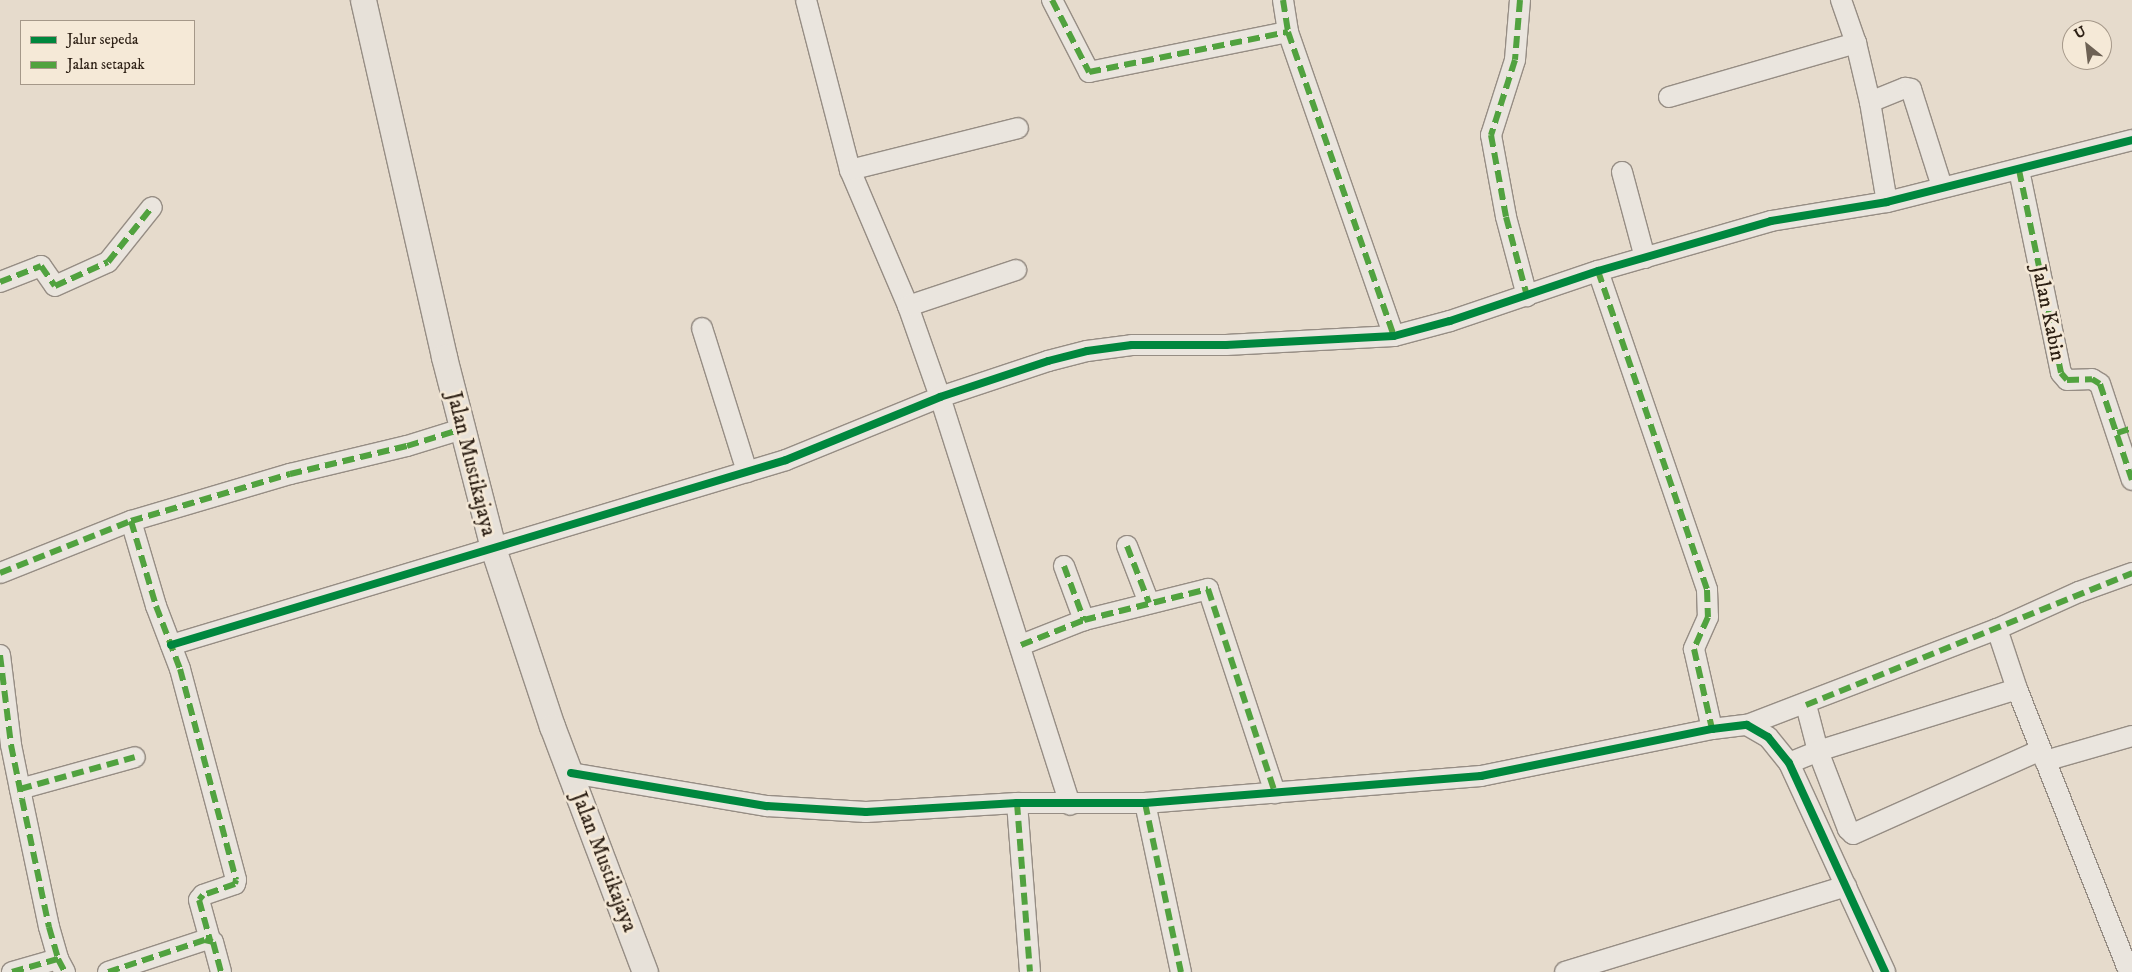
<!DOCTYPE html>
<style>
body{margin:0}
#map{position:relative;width:2132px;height:972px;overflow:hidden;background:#e6dbcc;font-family:"IM FELL DW Pica",serif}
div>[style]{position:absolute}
.roads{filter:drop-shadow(1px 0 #968d84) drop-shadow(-1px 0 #968d84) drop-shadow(0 1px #968d84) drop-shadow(0 -1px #968d84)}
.minor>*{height:20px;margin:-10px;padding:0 10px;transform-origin:10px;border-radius:10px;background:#eae5de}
.major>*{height:25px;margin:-12.5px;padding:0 12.5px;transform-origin:12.5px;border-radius:12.5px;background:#e7e1d9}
.quiet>*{height:6px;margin-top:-3px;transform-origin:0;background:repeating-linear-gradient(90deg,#51a23f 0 12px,transparent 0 18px)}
.cycleway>*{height:8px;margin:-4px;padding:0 4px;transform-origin:4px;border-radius:4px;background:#00873e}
span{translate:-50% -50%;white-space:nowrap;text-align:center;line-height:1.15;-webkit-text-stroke:5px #f5e9d7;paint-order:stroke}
.street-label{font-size:21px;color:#2c1f14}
.legend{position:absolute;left:20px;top:20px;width:175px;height:65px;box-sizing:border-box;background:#f5e9d7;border:1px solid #a59889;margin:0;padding:6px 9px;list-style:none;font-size:15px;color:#2c1f14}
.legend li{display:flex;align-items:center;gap:10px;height:25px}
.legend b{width:25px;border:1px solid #a59889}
.north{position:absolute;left:2062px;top:20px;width:50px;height:50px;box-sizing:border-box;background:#f5e9d7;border:1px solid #a59889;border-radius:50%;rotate:331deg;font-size:14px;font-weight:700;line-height:20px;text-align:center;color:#2c1f14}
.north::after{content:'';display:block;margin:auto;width:18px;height:22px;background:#6d6154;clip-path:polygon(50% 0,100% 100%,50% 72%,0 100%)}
</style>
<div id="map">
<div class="roads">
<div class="minor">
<div style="left:806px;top:0;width:176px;rotate:75.5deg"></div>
<div style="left:850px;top:170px;width:148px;rotate:66.9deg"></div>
<div style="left:908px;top:306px;width:96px;rotate:70.6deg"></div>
<div style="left:940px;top:397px;width:428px;rotate:72.3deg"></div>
<div style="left:1052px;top:0;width:81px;rotate:62.8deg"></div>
<div style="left:1089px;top:72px;width:203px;rotate:-11.4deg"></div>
<div style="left:1288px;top:32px;width:322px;rotate:70.8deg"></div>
<div style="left:1283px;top:0;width:32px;rotate:81deg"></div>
<div style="left:1520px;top:0;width:60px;rotate:94.8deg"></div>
<div style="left:1515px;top:60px;width:79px;rotate:107.7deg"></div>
<div style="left:1491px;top:135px;width:83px;rotate:79.6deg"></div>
<div style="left:1506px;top:217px;width:82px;rotate:75.1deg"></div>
<div style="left:1841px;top:0;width:46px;rotate:70.8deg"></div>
<div style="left:1856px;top:43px;width:61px;rotate:76.7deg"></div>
<div style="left:1870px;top:102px;width:101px;rotate:80.4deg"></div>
<div style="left:1669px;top:97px;width:195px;rotate:-16.1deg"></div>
<div style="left:1870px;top:102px;width:38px;rotate:-22deg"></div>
<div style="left:1905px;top:88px;width:6px;rotate:9deg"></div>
<div style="left:1911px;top:89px;width:103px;rotate:72.4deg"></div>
<div style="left:850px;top:170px;width:173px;rotate:-14deg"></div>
<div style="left:2019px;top:170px;width:207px;rotate:78.3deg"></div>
<div style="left:2061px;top:373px;width:9px;rotate:49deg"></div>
<div style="left:2067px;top:380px;width:25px;rotate:-2deg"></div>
<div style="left:2092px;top:379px;width:9px;rotate:32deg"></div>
<div style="left:2100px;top:384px;width:101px;rotate:71.6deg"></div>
<div style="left:1622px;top:172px;width:89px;rotate:75deg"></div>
<div style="left:1598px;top:271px;width:337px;rotate:71.1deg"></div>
<div style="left:1707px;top:590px;width:27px;rotate:88deg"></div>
<div style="left:1708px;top:617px;width:35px;rotate:114deg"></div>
<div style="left:1694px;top:649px;width:82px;rotate:77.3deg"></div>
<div style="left:0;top:282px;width:44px;rotate:-21.3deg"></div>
<div style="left:41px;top:266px;width:24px;rotate:55deg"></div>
<div style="left:55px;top:286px;width:58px;rotate:-24.4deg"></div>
<div style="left:108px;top:262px;width:70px;rotate:-51.3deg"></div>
<div style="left:908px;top:306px;width:114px;rotate:-18.4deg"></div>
<div style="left:702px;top:328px;width:151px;rotate:72.6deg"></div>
<div style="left:131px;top:521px;width:89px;rotate:73.6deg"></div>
<div style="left:156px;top:606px;width:67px;rotate:69.1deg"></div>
<div style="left:180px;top:669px;width:218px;rotate:75.1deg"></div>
<div style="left:236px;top:880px;width:4px;rotate:104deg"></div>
<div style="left:235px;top:884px;width:34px;rotate:161deg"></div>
<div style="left:203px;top:895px;width:6px;rotate:129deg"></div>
<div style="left:199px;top:900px;width:41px;rotate:74.6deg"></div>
<div style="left:1127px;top:546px;width:61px;rotate:68.9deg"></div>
<div style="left:1064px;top:566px;width:58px;rotate:69.7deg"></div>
<div style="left:0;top:573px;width:141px;rotate:-21.7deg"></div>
<div style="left:131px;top:521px;width:166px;rotate:-16.5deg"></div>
<div style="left:290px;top:474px;width:120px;rotate:-13.5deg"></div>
<div style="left:407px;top:446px;width:58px;rotate:-17.2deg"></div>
<div style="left:1997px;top:629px;width:63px;rotate:71.6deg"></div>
<div style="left:2017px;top:689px;width:299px;rotate:68.4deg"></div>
<div style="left:171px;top:645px;width:642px;rotate:-16.74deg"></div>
<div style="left:786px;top:460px;width:166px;rotate:-22.2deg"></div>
<div style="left:940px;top:397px;width:114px;rotate:-18.4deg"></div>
<div style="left:1048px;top:361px;width:40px;rotate:-14.4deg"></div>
<div style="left:1087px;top:351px;width:45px;rotate:-7.6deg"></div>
<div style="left:1132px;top:345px;width:94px"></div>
<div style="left:1226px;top:345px;width:168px;rotate:-3.1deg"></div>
<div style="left:1394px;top:336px;width:58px;rotate:-15deg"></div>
<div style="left:1450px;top:321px;width:156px;rotate:-18.7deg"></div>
<div style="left:1598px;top:271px;width:180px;rotate:-16.1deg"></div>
<div style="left:1771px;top:221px;width:118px;rotate:-9.3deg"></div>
<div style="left:1887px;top:202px;width:253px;rotate:-14.2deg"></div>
<div style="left:1021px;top:645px;width:68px;rotate:-21.6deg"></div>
<div style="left:1084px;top:620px;width:128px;rotate:-14deg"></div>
<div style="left:1208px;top:589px;width:215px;rotate:71.8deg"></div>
<div style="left:0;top:655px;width:91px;rotate:83deg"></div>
<div style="left:11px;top:745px;width:55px;rotate:78.5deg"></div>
<div style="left:22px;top:799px;width:131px;rotate:78.1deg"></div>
<div style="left:49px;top:927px;width:33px;rotate:74deg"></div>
<div style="left:58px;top:959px;width:15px;rotate:62deg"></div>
<div style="left:1806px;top:705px;width:48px;rotate:75.4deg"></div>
<div style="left:1818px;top:751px;width:84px;rotate:69deg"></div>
<div style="left:1848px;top:829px;width:7px;rotate:45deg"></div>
<div style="left:1853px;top:834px;width:206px;rotate:-24.1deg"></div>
<div style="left:1747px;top:725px;width:268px;rotate:-21deg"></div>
<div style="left:1997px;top:629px;width:90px;rotate:-24.3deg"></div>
<div style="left:2079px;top:592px;width:56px;rotate:-19.7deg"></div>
<div style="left:2045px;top:761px;width:91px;rotate:-16deg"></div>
<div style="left:1789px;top:763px;width:31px;rotate:-22deg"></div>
<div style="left:1818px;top:751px;width:208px;rotate:-17.3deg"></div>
<div style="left:571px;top:773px;width:199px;rotate:9.6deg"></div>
<div style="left:767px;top:806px;width:99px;rotate:3.5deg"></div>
<div style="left:866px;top:812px;width:151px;rotate:-3.4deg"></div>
<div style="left:1017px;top:803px;width:128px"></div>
<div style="left:1145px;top:803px;width:337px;rotate:-4.6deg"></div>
<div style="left:1481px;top:776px;width:236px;rotate:-11.5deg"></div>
<div style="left:1712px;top:729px;width:35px;rotate:-7deg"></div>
<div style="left:1747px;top:725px;width:24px;rotate:30deg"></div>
<div style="left:1768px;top:737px;width:33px;rotate:51deg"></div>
<div style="left:1789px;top:763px;width:230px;rotate:65.3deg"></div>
<div style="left:20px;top:789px;width:119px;rotate:-15.5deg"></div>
<div style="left:1017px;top:803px;width:169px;rotate:85.6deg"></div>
<div style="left:1145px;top:803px;width:173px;rotate:78deg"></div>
<div style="left:12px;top:972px;width:48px;rotate:-15.8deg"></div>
<div style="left:108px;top:972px;width:102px;rotate:-18.3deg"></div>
<div style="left:205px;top:940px;width:8px;rotate:14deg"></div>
<div style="left:213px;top:942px;width:31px;rotate:75deg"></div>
<div style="left:1565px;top:972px;width:294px;rotate:-17deg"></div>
</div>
<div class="major">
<div style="left:363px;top:0;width:366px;rotate:77.2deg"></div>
<div style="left:444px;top:357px;width:197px;rotate:75.6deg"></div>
<div style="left:493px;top:548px;width:188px;rotate:71.7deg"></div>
<div style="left:552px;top:726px;width:263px;rotate:69.3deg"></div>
</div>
</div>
<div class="quiet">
<div style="left:1052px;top:0;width:81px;rotate:62.8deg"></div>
<div style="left:1089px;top:72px;width:203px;rotate:-11.4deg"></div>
<div style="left:1288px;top:32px;width:322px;rotate:70.8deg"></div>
<div style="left:1283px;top:0;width:32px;rotate:81deg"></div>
<div style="left:1520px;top:0;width:60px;rotate:94.8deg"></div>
<div style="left:1515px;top:60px;width:79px;rotate:107.7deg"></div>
<div style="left:1491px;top:135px;width:83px;rotate:79.6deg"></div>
<div style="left:1506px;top:217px;width:82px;rotate:75.1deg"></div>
<div style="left:2019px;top:170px;width:207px;rotate:78.3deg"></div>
<div style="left:2061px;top:373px;width:9px;rotate:49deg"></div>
<div style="left:2067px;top:380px;width:25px;rotate:-2deg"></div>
<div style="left:2092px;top:379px;width:9px;rotate:32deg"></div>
<div style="left:2100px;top:384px;width:101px;rotate:71.6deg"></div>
<div style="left:1598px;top:271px;width:337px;rotate:71.1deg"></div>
<div style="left:1707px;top:590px;width:27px;rotate:88deg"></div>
<div style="left:1708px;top:617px;width:35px;rotate:114deg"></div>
<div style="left:1694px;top:649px;width:82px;rotate:77.3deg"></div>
<div style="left:0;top:282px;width:44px;rotate:-21.3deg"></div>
<div style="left:41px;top:266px;width:24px;rotate:55deg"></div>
<div style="left:55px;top:286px;width:58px;rotate:-24.4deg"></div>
<div style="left:108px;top:262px;width:70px;rotate:-51.3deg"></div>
<div style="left:2117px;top:433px;width:16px;rotate:-18deg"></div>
<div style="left:131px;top:521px;width:89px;rotate:73.6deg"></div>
<div style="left:156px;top:606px;width:67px;rotate:69.1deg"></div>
<div style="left:180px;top:669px;width:218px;rotate:75.1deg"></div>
<div style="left:236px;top:880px;width:4px;rotate:104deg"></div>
<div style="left:235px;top:884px;width:34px;rotate:161deg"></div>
<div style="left:203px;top:895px;width:6px;rotate:129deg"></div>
<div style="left:199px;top:900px;width:41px;rotate:74.6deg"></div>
<div style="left:1127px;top:546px;width:61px;rotate:68.9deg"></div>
<div style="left:1064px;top:566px;width:58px;rotate:69.7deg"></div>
<div style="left:0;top:573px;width:141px;rotate:-21.7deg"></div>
<div style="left:131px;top:521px;width:166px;rotate:-16.5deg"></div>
<div style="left:290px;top:474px;width:120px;rotate:-13.5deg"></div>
<div style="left:407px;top:446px;width:58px;rotate:-17.2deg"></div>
<div style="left:1021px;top:645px;width:68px;rotate:-21.6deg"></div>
<div style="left:1084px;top:620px;width:128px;rotate:-14deg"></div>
<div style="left:1208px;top:589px;width:215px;rotate:71.8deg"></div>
<div style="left:0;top:655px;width:91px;rotate:83deg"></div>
<div style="left:11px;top:745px;width:55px;rotate:78.5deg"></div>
<div style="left:22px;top:799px;width:131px;rotate:78.1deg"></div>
<div style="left:49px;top:927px;width:33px;rotate:74deg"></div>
<div style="left:58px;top:959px;width:15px;rotate:62deg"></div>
<div style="left:1806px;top:705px;width:352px;rotate:-22deg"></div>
<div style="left:20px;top:789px;width:119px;rotate:-15.5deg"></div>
<div style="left:1017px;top:803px;width:169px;rotate:85.6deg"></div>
<div style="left:1145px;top:803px;width:173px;rotate:78deg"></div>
<div style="left:12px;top:972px;width:48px;rotate:-15.8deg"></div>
<div style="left:108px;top:972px;width:102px;rotate:-18.3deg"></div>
<div style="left:205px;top:940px;width:8px;rotate:14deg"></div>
<div style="left:213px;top:942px;width:31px;rotate:75deg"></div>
</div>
<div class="cycleway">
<div style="left:171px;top:645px;width:642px;rotate:-16.74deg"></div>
<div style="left:786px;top:460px;width:166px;rotate:-22.2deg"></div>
<div style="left:940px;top:397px;width:114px;rotate:-18.4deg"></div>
<div style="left:1048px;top:361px;width:40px;rotate:-14.4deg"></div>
<div style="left:1087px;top:351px;width:45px;rotate:-7.6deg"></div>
<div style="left:1132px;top:345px;width:94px"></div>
<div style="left:1226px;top:345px;width:168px;rotate:-3.1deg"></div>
<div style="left:1394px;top:336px;width:58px;rotate:-15deg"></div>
<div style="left:1450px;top:321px;width:156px;rotate:-18.7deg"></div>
<div style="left:1598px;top:271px;width:180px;rotate:-16.1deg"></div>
<div style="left:1771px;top:221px;width:118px;rotate:-9.3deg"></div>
<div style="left:1887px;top:202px;width:253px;rotate:-14.2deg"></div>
<div style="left:571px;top:773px;width:199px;rotate:9.6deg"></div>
<div style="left:767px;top:806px;width:99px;rotate:3.5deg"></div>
<div style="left:866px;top:812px;width:151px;rotate:-3.4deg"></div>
<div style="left:1017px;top:803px;width:128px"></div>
<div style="left:1145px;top:803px;width:337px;rotate:-4.6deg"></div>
<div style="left:1481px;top:776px;width:236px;rotate:-11.5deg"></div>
<div style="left:1712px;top:729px;width:35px;rotate:-7deg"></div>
<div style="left:1747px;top:725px;width:24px;rotate:30deg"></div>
<div style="left:1768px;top:737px;width:33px;rotate:51deg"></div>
<div style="left:1789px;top:763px;width:230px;rotate:65.3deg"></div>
</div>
<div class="street-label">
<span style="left:2048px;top:313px;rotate:78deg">Jalan Kabin</span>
<span style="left:471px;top:464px;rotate:76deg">Jalan Mustikajaya</span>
<span style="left:604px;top:862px;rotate:69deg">Jalan Mustikajaya</span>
</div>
<ul class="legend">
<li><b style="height:6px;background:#00873e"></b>Jalur sepeda</li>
<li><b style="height:6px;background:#51a23f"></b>Jalan setapak</li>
</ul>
<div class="north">U</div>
</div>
